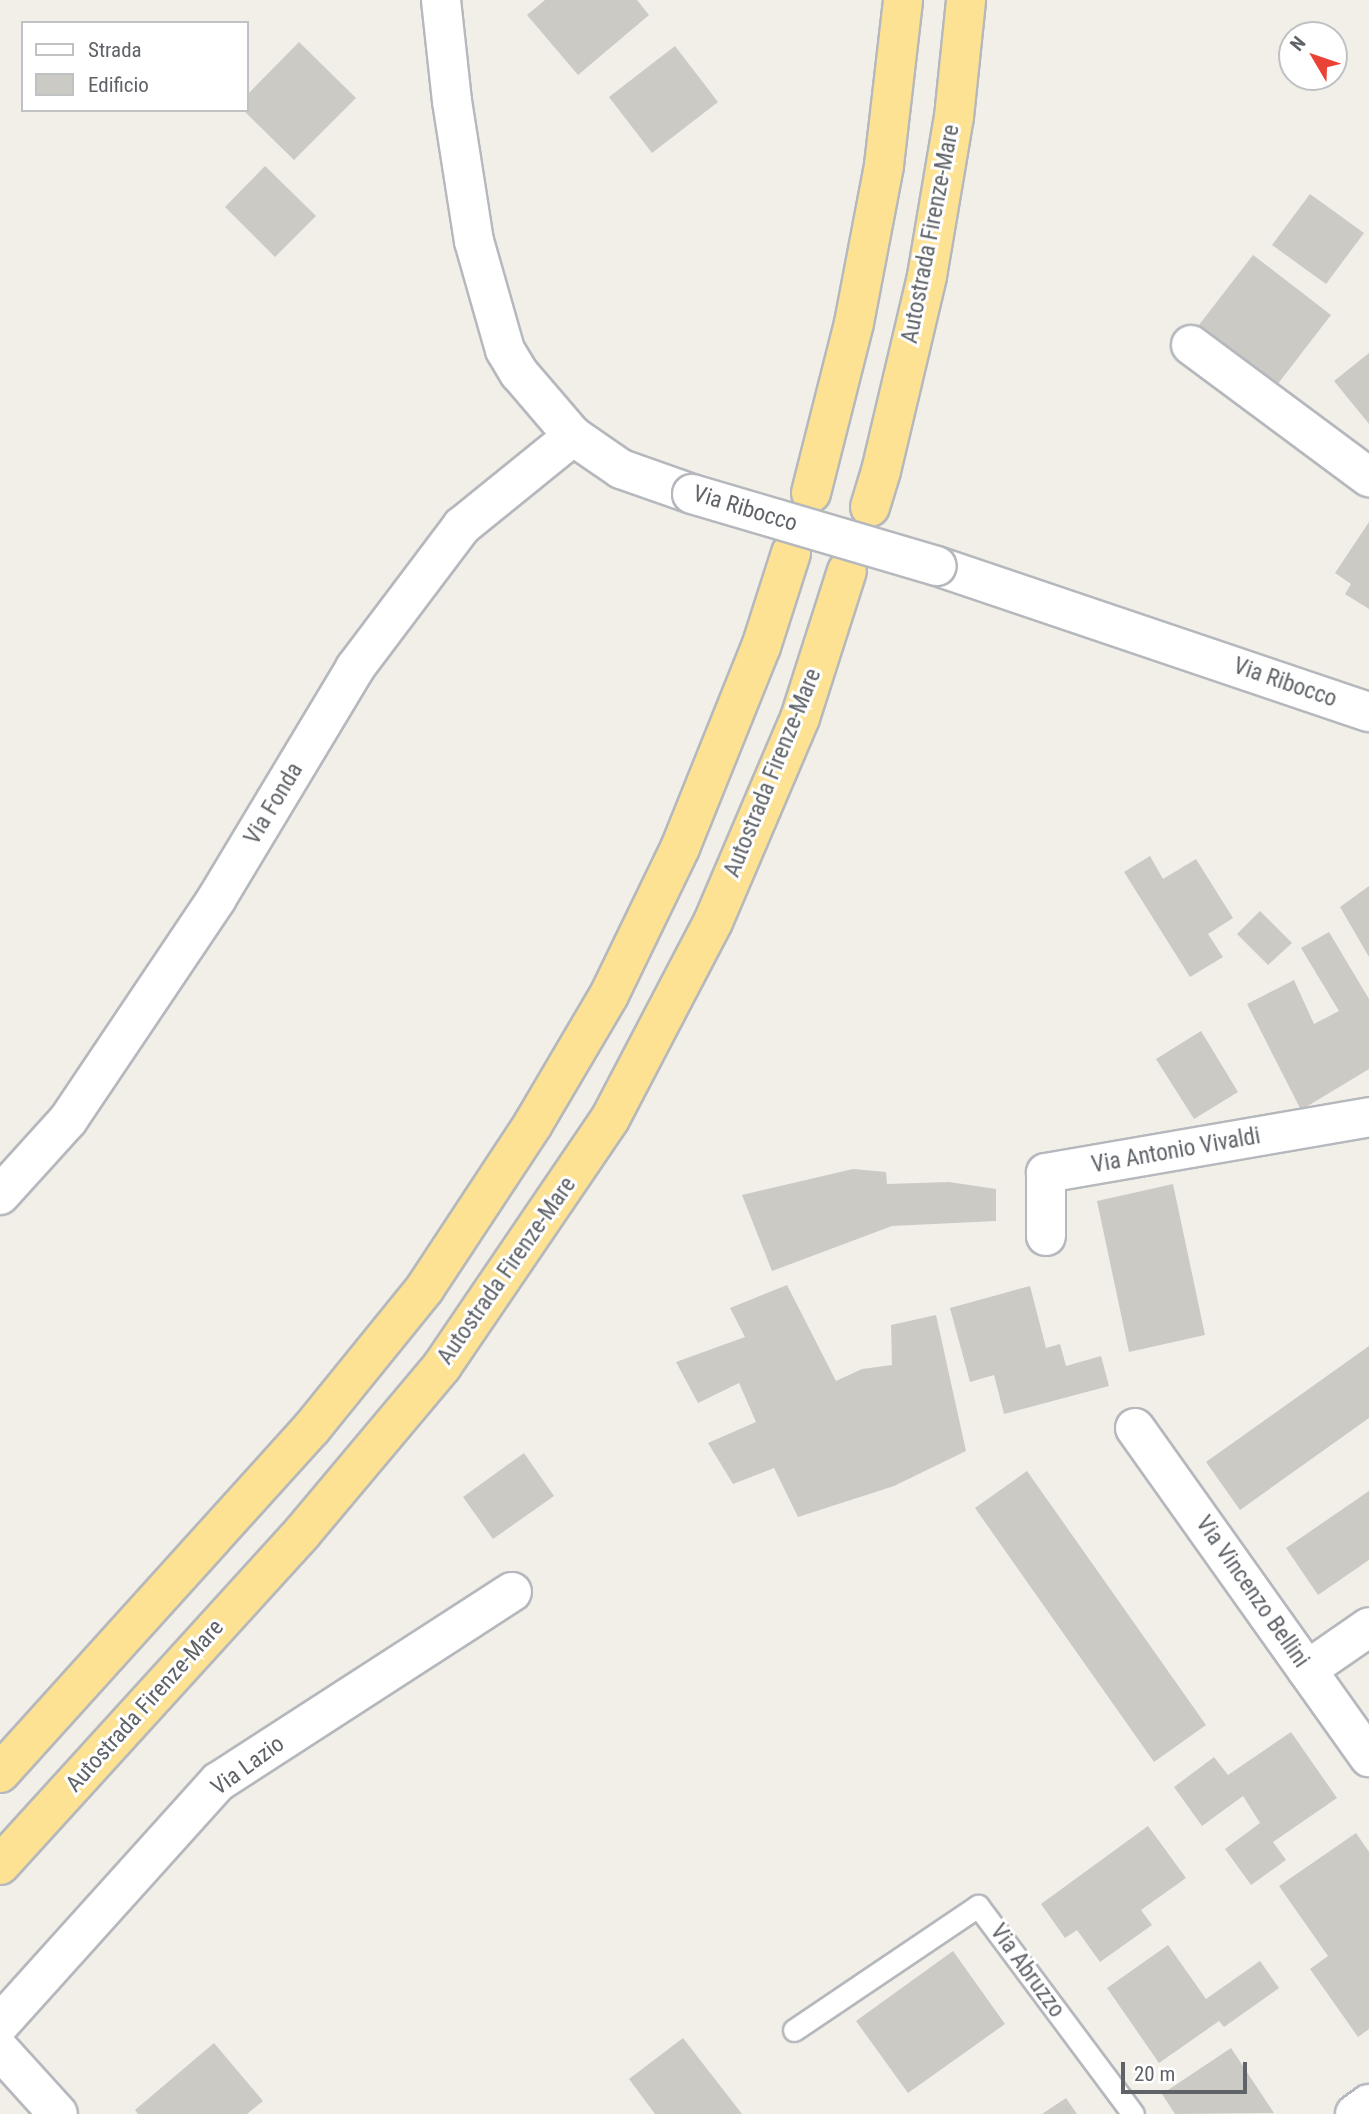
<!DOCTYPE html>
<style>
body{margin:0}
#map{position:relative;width:1369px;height:2114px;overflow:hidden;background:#f1efe8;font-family:"Roboto Condensed",sans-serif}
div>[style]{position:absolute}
.building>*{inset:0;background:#cccac5}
.roads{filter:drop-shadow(2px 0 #b5b8bc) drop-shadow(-2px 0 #b5b8bc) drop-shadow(0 2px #b5b8bc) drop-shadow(0 -2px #b5b8bc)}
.lane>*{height:21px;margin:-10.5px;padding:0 10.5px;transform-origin:10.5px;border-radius:10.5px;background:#fff}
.street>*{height:38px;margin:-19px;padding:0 19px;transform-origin:19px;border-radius:19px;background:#fff}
.highway>*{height:38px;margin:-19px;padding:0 19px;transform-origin:19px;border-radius:19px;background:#fde293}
.bridges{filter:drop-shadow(2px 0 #b5b8bc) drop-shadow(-2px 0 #b5b8bc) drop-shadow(0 2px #b5b8bc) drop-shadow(0 -2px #b5b8bc)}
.street-bridge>*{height:38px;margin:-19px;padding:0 19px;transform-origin:19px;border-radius:19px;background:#fff}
span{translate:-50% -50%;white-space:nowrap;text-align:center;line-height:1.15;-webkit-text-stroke:6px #fff;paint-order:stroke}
.street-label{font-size:23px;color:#5f6368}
.legend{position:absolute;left:21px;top:21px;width:228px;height:91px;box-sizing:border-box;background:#fff;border:2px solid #bfc1c3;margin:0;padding:9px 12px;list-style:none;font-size:21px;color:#5f6368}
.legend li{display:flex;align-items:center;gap:14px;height:35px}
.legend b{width:35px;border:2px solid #bfc1c3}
.north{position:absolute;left:1278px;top:21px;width:70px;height:70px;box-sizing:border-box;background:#fff;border:2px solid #bfc1c3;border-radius:50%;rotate:309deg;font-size:19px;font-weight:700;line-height:28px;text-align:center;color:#5f6368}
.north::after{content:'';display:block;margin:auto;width:24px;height:32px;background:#ea4335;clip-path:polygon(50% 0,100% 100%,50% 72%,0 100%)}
.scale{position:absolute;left:1121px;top:2062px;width:126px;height:32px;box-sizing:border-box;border:4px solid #5f6368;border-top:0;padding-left:9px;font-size:21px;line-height:24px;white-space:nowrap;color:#5f6368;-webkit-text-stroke:5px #fff;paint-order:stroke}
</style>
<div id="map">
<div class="building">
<div style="clip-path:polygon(545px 0,637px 0,649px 15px,578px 75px,527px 15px)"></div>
<div style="clip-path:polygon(299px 42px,356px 98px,294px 160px,243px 110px,247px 110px,247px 95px)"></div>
<div style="clip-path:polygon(675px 46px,718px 102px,652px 153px,609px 97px)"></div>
<div style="clip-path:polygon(265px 166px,316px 216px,275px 257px,225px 207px)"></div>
<div style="clip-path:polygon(1310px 194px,1364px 233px,1326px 284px,1272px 245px)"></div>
<div style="clip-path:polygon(1253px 255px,1331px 315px,1277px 385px,1199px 325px)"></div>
<div style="clip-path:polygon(1369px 353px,1369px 424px,1334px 381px)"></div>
<div style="clip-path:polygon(1369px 522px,1369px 609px,1345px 594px,1351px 584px,1335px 573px)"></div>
<div style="clip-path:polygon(1150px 856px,1163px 879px,1196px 859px,1233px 918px,1208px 934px,1223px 957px,1190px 977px,1124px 872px)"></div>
<div style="clip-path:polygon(1369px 886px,1369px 957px,1340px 907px)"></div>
<div style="clip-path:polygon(1260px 911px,1292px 943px,1268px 965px,1237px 934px)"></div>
<div style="clip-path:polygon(1329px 932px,1369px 999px,1369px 1069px,1301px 1110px,1247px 1004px,1294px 980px,1314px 1024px,1339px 1011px,1301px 948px)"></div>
<div style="clip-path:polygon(1201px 1031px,1238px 1092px,1194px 1119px,1156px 1059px)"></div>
<div style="clip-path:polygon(853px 1169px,886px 1172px,887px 1184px,949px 1182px,996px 1189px,996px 1221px,892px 1226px,772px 1271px,742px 1195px)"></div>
<div style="clip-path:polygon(1173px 1184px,1205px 1335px,1129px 1352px,1097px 1201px)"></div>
<div style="clip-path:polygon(787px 1285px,836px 1381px,862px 1369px,892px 1365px,891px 1325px,936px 1315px,966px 1451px,894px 1486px,798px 1517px,774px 1468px,733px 1484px,708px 1443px,756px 1422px,739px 1383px,698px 1403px,676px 1362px,745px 1337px,730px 1308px)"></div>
<div style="clip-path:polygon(1030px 1286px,1046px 1348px,1060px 1344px,1066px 1366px,1101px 1356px,1109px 1386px,1004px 1414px,994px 1375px,970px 1382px,950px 1308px)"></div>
<div style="clip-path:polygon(1369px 1346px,1369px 1418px,1240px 1510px,1206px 1462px)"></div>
<div style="clip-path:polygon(524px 1453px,554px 1496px,493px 1539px,463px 1497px)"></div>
<div style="clip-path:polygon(1027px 1471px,1206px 1725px,1154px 1762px,975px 1508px)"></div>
<div style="clip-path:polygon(1369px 1491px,1369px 1560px,1318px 1595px,1286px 1548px)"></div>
<div style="clip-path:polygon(1291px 1732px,1337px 1798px,1273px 1842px,1286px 1860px,1251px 1885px,1225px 1849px,1260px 1823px,1243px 1796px,1202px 1826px,1174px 1787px,1214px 1757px,1228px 1775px)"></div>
<div style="clip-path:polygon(1148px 1826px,1186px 1878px,1141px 1910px,1152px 1925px,1100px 1962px,1077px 1930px,1065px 1938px,1041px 1904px)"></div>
<div style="clip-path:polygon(1356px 1833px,1369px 1852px,1369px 2029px,1358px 2037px,1310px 1969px,1328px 1956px,1279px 1886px)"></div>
<div style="clip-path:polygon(1168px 1945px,1206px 1999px,1260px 1961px,1279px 1988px,1224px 2027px,1219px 2021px,1159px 2063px,1107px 1988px)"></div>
<div style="clip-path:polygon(953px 1951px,1005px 2024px,908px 2093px,856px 2021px)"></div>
<div style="clip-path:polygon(683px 2038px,742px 2114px,655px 2114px,629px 2079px)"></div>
<div style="clip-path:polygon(214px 2043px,263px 2101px,247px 2114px,138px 2114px,135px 2110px)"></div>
<div style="clip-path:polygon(1231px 2048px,1274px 2113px,1175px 2114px,1162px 2094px)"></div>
<div style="clip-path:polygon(1066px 2098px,1077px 2114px,1042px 2114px)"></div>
</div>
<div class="roads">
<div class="lane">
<div style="left:794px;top:2030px;width:222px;rotate:-34deg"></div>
<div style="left:978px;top:1906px;width:259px;rotate:53.3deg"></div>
</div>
<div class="street">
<div style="left:441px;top:0;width:102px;rotate:83.8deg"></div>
<div style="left:452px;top:101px;width:142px;rotate:81.1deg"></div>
<div style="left:474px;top:241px;width:113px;rotate:74.1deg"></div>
<div style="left:505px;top:350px;width:27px;rotate:59deg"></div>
<div style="left:519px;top:373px;width:83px;rotate:49.4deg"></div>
<div style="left:573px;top:436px;width:58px;rotate:34.5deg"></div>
<div style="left:621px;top:469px;width:75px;rotate:19.4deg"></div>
<div style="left:1191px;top:345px;width:222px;rotate:36.6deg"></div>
<div style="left:937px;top:566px;width:456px;rotate:18.7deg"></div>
<div style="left:0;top:1195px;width:101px;rotate:-47.8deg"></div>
<div style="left:68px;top:1120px;width:267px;rotate:-56.1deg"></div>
<div style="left:217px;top:898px;width:268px;rotate:-59deg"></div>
<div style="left:355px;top:668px;width:178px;rotate:-53deg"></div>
<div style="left:462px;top:526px;width:143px;rotate:-39deg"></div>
<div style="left:1046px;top:1236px;width:63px;rotate:-90deg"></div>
<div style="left:1046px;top:1173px;width:328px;rotate:-9.8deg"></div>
<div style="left:1135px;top:1428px;width:404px;rotate:54.6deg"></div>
<div style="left:1307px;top:1670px;width:75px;rotate:-34.7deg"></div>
<div style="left:0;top:2024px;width:326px;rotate:-48deg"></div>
<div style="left:218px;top:1782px;width:350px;rotate:-32.9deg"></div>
<div style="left:0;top:2050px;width:86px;rotate:47.8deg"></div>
<div style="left:1355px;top:2114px;width:17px;rotate:-36deg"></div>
</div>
<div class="highway">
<div style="left:811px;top:493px;width:175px;rotate:-75.8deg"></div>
<div style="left:854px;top:323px;width:161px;rotate:-79.2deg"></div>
<div style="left:884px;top:165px;width:166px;rotate:-83.4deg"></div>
<div style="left:870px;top:507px;width:38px;rotate:-73deg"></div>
<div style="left:881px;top:471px;width:200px;rotate:-76.7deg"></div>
<div style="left:927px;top:276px;width:161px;rotate:-80.4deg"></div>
<div style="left:954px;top:117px;width:118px;rotate:-84.1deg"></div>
<div style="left:0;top:1773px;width:464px;rotate:-47.9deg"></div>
<div style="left:311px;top:1429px;width:181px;rotate:-51deg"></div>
<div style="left:425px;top:1288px;width:196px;rotate:-56.6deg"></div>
<div style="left:533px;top:1124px;width:150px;rotate:-59.5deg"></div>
<div style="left:609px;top:995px;width:163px;rotate:-64.2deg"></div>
<div style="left:680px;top:848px;width:217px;rotate:-68.1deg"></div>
<div style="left:761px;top:647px;width:99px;rotate:-72.3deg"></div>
<div style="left:0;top:1865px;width:449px;rotate:-47.7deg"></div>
<div style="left:302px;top:1533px;width:218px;rotate:-50deg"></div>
<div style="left:442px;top:1366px;width:299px;rotate:-55.8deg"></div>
<div style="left:610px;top:1119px;width:222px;rotate:-62.4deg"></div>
<div style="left:713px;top:922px;width:222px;rotate:-66.9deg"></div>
<div style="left:800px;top:718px;width:154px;rotate:-72.3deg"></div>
</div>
</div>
<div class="bridges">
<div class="street-bridge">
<div style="left:692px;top:494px;width:255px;rotate:16.4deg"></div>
</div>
</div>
<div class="street-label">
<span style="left:931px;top:234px;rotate:-79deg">Autostrada Firenze-Mare</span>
<span style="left:745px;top:509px;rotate:17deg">Via Ribocco</span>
<span style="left:1285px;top:683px;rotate:19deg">Via Ribocco</span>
<span style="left:773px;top:773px;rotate:-68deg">Autostrada Firenze-Mare</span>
<span style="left:274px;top:804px;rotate:-59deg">Via Fonda</span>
<span style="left:1176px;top:1151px;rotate:-10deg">Via Antonio Vivaldi</span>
<span style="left:507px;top:1271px;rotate:-55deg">Autostrada Firenze-Mare</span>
<span style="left:1252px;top:1592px;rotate:55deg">Via Vincenzo Bellini</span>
<span style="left:145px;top:1706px;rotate:-48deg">Autostrada Firenze-Mare</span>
<span style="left:248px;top:1766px;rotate:-36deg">Via Lazio</span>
<span style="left:1027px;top:1971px;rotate:54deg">Via Abruzzo</span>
</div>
<ul class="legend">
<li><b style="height:9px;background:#fff"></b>Strada</li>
<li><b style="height:19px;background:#cccac5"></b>Edificio</li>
</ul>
<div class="north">N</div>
<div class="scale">20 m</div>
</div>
